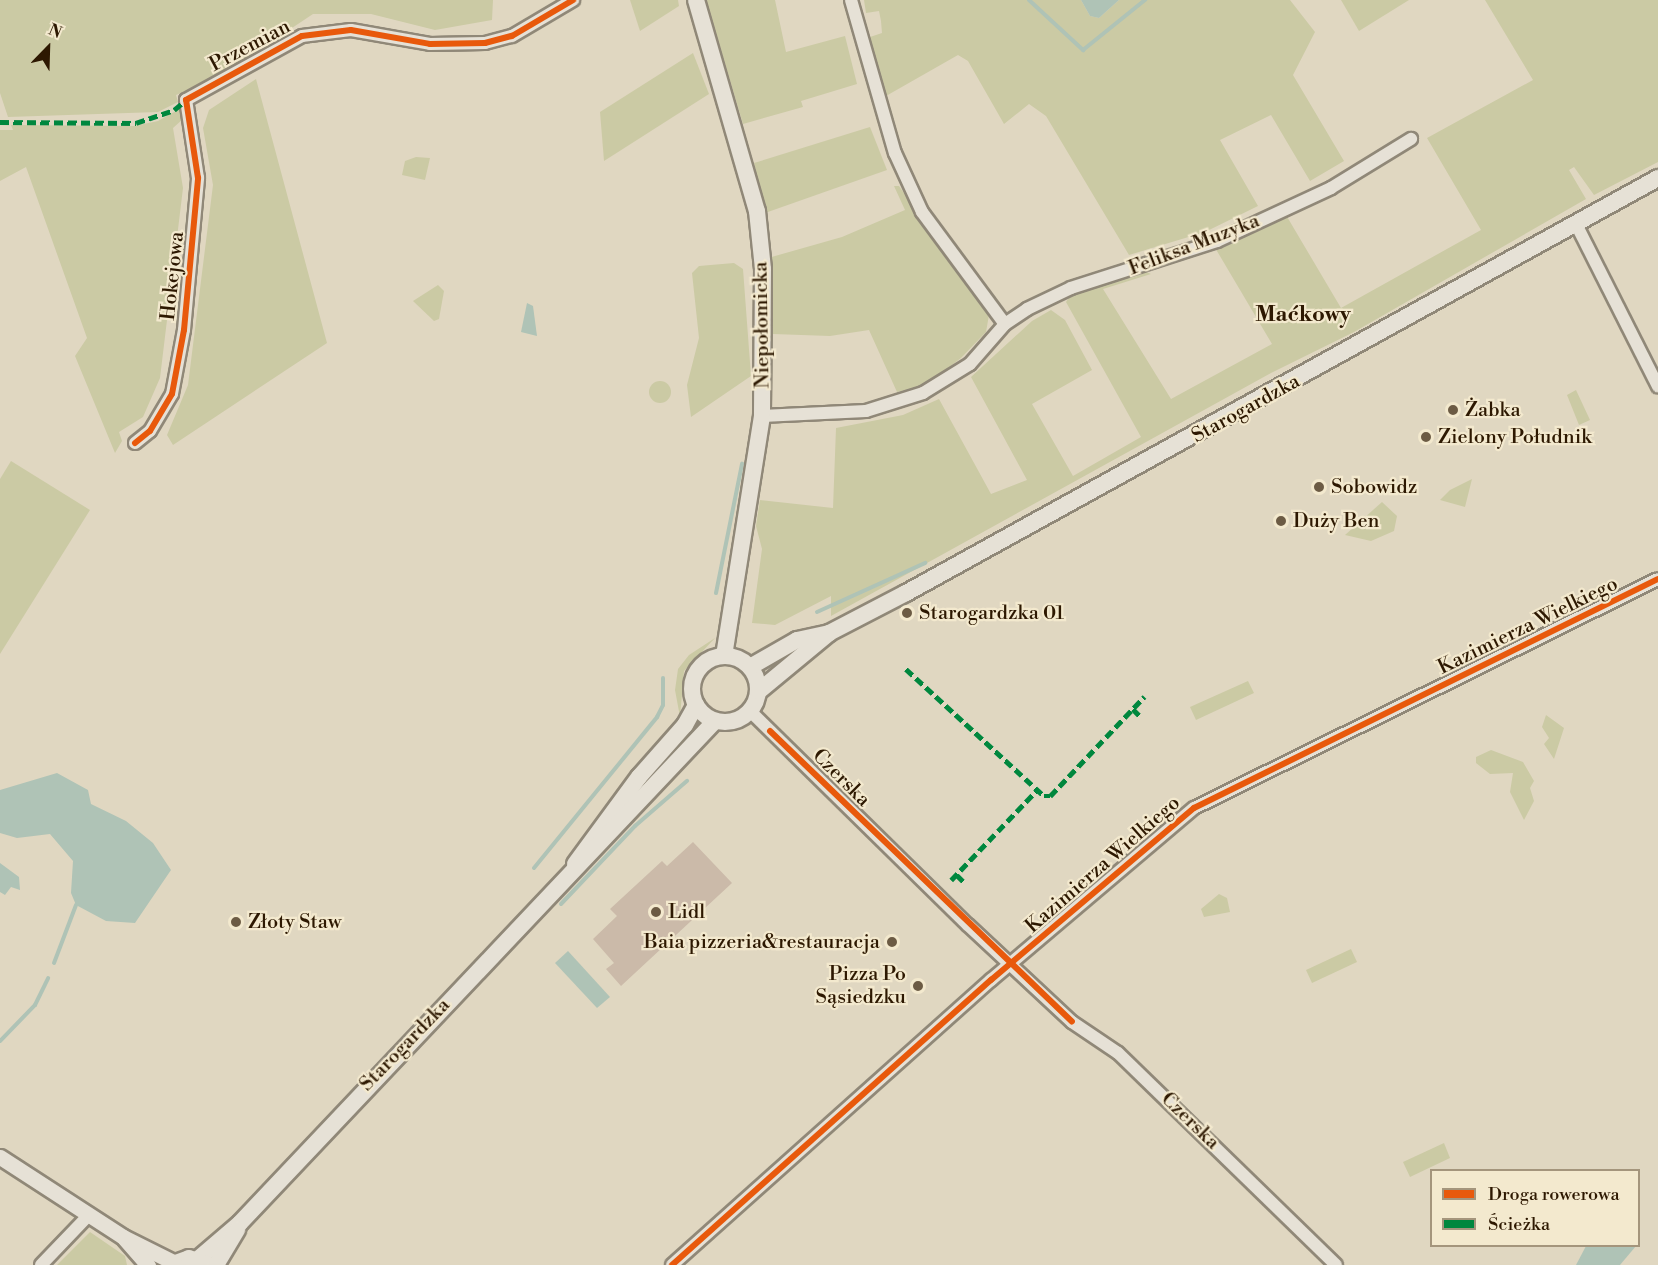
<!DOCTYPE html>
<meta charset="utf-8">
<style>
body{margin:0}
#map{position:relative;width:1658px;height:1265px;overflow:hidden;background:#e0d7c1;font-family:"Libre Bodoni",serif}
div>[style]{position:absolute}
.green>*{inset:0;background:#cbcaa4}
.round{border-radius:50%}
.water>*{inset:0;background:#afc3b6}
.stream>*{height:4px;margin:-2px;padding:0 2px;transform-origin:2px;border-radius:2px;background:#afc3b6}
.building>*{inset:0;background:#cbbaa9}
.roads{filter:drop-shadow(2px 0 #908878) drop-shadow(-2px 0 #908878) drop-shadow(0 2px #908878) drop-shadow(0 -2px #908878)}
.minor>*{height:12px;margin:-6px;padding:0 6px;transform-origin:6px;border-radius:6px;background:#e6e1d6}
.tertiary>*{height:15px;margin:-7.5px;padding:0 7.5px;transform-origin:7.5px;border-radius:7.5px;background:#e6e1d6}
.secondary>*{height:16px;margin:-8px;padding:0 8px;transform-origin:8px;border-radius:8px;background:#e6e1d6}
.secondary>.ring{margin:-8px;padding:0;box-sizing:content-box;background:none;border:16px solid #e6e1d6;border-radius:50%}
.quiet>*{height:4.5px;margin-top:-2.25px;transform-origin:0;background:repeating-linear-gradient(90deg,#00873e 0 9px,transparent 0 13.5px)}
.cycleway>*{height:6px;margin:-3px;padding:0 3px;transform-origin:3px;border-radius:3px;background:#e8590c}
.dots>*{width:16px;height:16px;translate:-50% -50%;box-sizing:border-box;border:3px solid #f3e9ce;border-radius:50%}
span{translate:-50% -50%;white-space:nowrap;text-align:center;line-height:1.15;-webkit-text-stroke:4.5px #f3e9ce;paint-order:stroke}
.street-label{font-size:20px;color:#2d1801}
.poi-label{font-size:20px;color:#2d1801}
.left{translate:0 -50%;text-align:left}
.right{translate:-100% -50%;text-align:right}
.quarter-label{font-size:22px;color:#2d1801;font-weight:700}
.legend{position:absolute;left:1430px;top:1169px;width:210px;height:78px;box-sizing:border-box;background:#f3e9ce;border:2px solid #a4957c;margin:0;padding:8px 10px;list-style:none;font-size:18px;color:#2d1801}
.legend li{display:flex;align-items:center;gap:12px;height:30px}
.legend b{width:30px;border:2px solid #a4957c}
.north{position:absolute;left:18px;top:18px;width:60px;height:60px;-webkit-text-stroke:4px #f3e9ce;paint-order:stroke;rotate:23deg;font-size:16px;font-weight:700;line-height:24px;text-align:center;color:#2d1801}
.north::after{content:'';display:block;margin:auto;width:21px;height:27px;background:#2d1801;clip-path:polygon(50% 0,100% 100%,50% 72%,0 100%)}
</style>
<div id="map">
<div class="green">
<div style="clip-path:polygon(0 0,493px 0,492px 20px,435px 30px,371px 14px,313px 14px,218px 77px,176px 95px,178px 102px,158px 112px,8px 117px,0 93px)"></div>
<div style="clip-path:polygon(630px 0,678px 0,679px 6px,640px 31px)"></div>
<div style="clip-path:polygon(706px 0,775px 0,786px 52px,845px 36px,857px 84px,801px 101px,803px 107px,743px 124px)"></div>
<div style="clip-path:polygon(864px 0,1081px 0,1090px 16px,1099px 18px,1119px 0,1290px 0,1315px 32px,1293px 75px,1344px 161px,1310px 181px,1271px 115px,1220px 140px,1258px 206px,1205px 232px,1129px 255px,1046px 116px,1029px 104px,1004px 124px,968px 61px,958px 55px,886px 96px,870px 37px,882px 33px,881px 21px,879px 11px,866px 13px)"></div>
<div style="clip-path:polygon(1341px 0,1409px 0,1359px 31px)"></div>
<div style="clip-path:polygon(1485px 0,1658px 0,1658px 162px,1594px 195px,1574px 167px,1569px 170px,1586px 199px,1354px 332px,1271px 373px,831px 616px,831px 596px,775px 625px,752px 623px,762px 549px,756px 526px,760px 500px,833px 508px,836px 428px,903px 415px,939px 399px,991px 494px,1027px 480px,971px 377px,1032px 321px,1051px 310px,1065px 320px,1092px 370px,1032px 404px,1073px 476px,1141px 437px,1066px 302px,1070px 296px,1144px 271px,1151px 274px,1103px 289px,1171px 399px,1272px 344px,1214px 246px,1286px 215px,1341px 308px,1481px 230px,1427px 138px,1533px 80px)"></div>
<div style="clip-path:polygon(693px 53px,709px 94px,604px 161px,600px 112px)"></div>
<div style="clip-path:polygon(256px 79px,327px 343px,173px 445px,167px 435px,188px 385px,213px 185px,203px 128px,209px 110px)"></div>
<div style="clip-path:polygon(181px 108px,183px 119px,173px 128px,183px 188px,160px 378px,143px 417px,119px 432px,122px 441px,115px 453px,75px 356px,87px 338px,26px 167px,0 181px,0 130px,13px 130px,11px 125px,134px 126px,158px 121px)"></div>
<div style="clip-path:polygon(870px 127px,887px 170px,765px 213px,754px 163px)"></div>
<div style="clip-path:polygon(416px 157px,430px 158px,425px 180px,402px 175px,405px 161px)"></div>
<div style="clip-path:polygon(894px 186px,899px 186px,989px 315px,986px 332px,961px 358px,925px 386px,897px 392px,869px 330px,830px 336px,773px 334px,768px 258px,842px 237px,905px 210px)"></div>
<div style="clip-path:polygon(734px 263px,743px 269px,751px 376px,691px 417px,687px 385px,699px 338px,692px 273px,699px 266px)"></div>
<div style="clip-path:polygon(438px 285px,444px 291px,439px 319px,434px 321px,413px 301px)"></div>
<div class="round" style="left:649px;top:381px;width:22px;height:22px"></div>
<div style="clip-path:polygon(1576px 390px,1590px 420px,1579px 425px,1567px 395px)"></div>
<div style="clip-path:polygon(11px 461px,90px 510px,0 654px,0 479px)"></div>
<div style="clip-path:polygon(1472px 479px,1465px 507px,1440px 500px,1450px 490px)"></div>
<div style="clip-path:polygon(1382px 502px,1397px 516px,1394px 531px,1371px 541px,1345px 535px)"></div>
<div style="clip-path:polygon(715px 638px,684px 671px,680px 717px,675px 690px,678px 669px,689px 655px)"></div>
<div style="clip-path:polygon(1248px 681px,1254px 693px,1196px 720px,1190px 707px)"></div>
<div style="clip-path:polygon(1546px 715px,1564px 728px,1554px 759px,1544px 744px,1549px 738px,1542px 727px)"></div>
<div style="clip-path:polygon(1491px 750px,1523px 762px,1534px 781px,1530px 788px,1534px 801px,1524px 820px,1510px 792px,1513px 773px,1490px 774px,1476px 763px,1476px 757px)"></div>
<div style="clip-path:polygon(1219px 894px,1227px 898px,1230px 912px,1204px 917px,1201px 909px)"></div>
<div style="clip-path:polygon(1351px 949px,1357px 962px,1312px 983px,1306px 970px)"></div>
<div style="clip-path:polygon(1444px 1143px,1450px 1158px,1410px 1177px,1403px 1162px)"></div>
<div style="clip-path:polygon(90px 1232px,125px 1256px,127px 1265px,57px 1265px)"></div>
</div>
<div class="water">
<div style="clip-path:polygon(1081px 0,1119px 0,1099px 18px,1090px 16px)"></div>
<div style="clip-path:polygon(527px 303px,533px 306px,537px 336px,521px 332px)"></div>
<div style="clip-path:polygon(57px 773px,88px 790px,91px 804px,126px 821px,153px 843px,171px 870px,135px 923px,106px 921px,76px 905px,71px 893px,73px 861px,50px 834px,17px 838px,0 833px,0 790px)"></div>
<div style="clip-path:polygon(0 863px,19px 877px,20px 890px,11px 887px,5px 895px,0 892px)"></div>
<div style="clip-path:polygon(568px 951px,610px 997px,597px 1008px,555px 963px)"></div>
<div style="clip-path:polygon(1586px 1246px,1636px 1246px,1620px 1265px,1576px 1265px)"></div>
</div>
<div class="stream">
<div style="left:1029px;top:0;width:74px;rotate:42.8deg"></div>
<div style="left:1083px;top:50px;width:80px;rotate:-38.9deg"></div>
<div style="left:716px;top:593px;width:132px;rotate:-78.6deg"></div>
<div style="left:817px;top:612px;width:119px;rotate:-24.4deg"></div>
<div style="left:534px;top:868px;width:195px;rotate:-50.8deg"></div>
<div style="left:657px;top:717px;width:13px;rotate:-63deg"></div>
<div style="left:663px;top:705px;width:27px;rotate:-90deg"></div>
<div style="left:561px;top:904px;width:108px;rotate:-46.5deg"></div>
<div style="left:635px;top:826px;width:69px;rotate:-40.9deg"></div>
<div style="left:54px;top:963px;width:62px;rotate:-69.2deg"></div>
<div style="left:0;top:1041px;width:50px;rotate:-45.8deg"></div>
<div style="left:35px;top:1005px;width:30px;rotate:-64deg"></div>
</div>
<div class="building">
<div style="clip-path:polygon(693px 842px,732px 883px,621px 986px,606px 969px,614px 963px,593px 939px,617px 916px,610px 909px,662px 861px,667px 866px)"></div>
</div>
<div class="roads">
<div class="minor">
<div style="left:851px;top:0;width:159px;rotate:74deg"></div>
<div style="left:895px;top:153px;width:65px;rotate:65.4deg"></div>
<div style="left:922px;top:212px;width:139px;rotate:53.5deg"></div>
<div style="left:1576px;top:224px;width:182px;rotate:63.2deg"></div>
<div style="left:762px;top:416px;width:104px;rotate:-2.8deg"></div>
<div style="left:866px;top:411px;width:60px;rotate:-17.5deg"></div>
<div style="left:923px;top:393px;width:55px;rotate:-31.7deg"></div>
<div style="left:970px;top:364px;width:53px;rotate:-48.8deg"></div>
<div style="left:1005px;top:324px;width:27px;rotate:-34deg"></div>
<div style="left:1027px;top:309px;width:49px;rotate:-25.5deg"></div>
<div style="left:1071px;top:288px;width:153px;rotate:-17.8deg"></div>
<div style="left:1217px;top:241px;width:126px;rotate:-24.9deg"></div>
<div style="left:1331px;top:188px;width:94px;rotate:-31.5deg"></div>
<div style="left:135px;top:443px;width:19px;rotate:-39deg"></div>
<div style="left:150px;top:431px;width:43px;rotate:-59.3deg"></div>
<div style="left:172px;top:394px;width:65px;rotate:-79.4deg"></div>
<div style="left:184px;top:330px;width:153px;rotate:-84.7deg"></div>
<div style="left:198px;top:178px;width:79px;rotate:-98.7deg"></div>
<div style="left:186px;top:100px;width:132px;rotate:-28.9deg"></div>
<div style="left:302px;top:36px;width:49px;rotate:-7deg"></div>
<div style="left:351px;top:30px;width:80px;rotate:10deg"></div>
<div style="left:430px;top:44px;width:55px;rotate:-1deg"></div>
<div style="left:485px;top:43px;width:28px;rotate:-15deg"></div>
<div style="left:512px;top:36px;width:71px;rotate:-30.5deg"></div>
<div style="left:750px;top:711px;width:305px;rotate:44.5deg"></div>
<div style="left:968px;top:925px;width:142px;rotate:43deg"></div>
<div style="left:1072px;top:1022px;width:55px;rotate:34deg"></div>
<div style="left:1118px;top:1053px;width:304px;rotate:44.2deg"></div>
<div style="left:41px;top:1265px;width:69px;rotate:-46.2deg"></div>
<div style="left:672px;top:1265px;width:428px;rotate:-41.8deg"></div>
<div style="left:991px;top:980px;width:266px;rotate:-40.3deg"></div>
<div style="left:1194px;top:808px;width:517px;rotate:-26.27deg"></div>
</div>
<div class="tertiary">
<div style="left:0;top:1157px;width:147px;rotate:33deg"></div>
<div style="left:123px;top:1237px;width:56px;rotate:26.6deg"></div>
<div style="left:125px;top:1239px;width:35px;rotate:49deg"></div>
</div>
<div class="secondary">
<div style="left:696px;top:0;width:220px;rotate:73.9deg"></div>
<div style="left:757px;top:211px;width:58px;rotate:84.1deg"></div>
<div style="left:763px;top:269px;width:147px;rotate:90.4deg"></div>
<div style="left:762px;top:416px;width:243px;rotate:99deg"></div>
<div class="ring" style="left:692px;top:656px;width:50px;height:50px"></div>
<div style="left:750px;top:667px;width:54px;rotate:-29.9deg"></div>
<div style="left:797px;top:640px;width:33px;rotate:-12deg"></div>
<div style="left:829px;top:633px;width:87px;rotate:-27.5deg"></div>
<div style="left:906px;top:593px;width:859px;rotate:-28.89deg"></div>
<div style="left:759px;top:691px;width:91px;rotate:-39.6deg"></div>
<div style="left:575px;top:864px;width:108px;rotate:-53.7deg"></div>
<div style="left:639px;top:777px;width:69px;rotate:-48.5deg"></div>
<div style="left:685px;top:725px;width:23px;rotate:-61deg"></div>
<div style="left:198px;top:1259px;width:55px;rotate:-40.6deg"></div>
<div style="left:240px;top:1223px;width:691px;rotate:-46.58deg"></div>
<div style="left:170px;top:1265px;width:20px;rotate:-20deg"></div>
<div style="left:189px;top:1258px;width:18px;rotate:19deg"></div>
<div style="left:216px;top:1265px;width:41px;rotate:-59deg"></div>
</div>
</div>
<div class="quiet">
<div style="left:0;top:122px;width:136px;rotate:0.4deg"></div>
<div style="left:136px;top:123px;width:40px;rotate:-18.9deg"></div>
<div style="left:174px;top:110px;width:16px;rotate:-40deg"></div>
<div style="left:906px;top:669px;width:188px;rotate:42.6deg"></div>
<div style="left:1044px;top:796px;width:6px"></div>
<div style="left:1050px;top:796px;width:137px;rotate:-46.5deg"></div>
<div style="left:1133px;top:709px;width:13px;rotate:45deg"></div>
<div style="left:957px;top:875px;width:11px;rotate:45deg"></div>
<div style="left:951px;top:880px;width:123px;rotate:-46.3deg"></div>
</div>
<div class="cycleway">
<div style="left:135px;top:443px;width:19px;rotate:-39deg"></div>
<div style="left:150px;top:431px;width:43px;rotate:-59.3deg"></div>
<div style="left:172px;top:394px;width:65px;rotate:-79.4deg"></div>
<div style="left:184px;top:330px;width:153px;rotate:-84.7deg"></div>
<div style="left:198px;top:178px;width:79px;rotate:-98.7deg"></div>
<div style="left:186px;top:100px;width:132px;rotate:-28.9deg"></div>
<div style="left:302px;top:36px;width:49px;rotate:-7deg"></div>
<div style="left:351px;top:30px;width:80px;rotate:10deg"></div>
<div style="left:430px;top:44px;width:55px;rotate:-1deg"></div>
<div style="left:485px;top:43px;width:28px;rotate:-15deg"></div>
<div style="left:512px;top:36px;width:71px;rotate:-30.5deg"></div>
<div style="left:770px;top:731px;width:419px;rotate:43.9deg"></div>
<div style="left:672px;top:1265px;width:428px;rotate:-41.8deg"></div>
<div style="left:991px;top:980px;width:266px;rotate:-40.3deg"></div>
<div style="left:1194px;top:808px;width:517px;rotate:-26.27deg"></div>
</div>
<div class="dots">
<div style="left:1453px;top:410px;background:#6c5b44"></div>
<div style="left:1426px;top:437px;background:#6c5b44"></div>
<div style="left:1319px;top:487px;background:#6c5b44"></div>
<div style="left:1281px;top:521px;background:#6c5b44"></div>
<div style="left:907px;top:613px;background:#6c5b44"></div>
<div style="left:656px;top:912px;background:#6c5b44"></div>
<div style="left:236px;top:922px;background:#6c5b44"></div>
<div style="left:892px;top:942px;background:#6c5b44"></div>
<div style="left:918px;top:986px;background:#6c5b44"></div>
</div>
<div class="street-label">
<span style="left:250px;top:46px;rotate:-28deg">Przemian</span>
<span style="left:1194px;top:245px;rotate:-21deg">Feliksa Muzyka</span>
<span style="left:173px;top:276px;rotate:-84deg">Hokejowa</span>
<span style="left:762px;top:325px;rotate:-91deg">Niepołomicka</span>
<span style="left:1246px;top:409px;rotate:-29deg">Starogardzka</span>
<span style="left:1528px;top:626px;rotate:-26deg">Kazimierza Wielkiego</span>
<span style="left:841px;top:778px;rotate:45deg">Czerska</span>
<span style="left:1103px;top:865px;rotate:-41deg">Kazimierza Wielkiego</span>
<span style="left:405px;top:1045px;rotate:-46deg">Starogardzka</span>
<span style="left:1190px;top:1121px;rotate:44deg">Czerska</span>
</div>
<div class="poi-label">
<span class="left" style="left:1465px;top:410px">Żabka</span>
<span class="left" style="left:1438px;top:437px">Zielony Południk</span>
<span class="left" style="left:1331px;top:487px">Sobowidz</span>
<span class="left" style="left:1293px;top:521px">Duży Ben</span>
<span class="left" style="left:919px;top:613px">Starogardzka 01</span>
<span class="left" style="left:668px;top:912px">Lidl</span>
<span class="left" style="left:248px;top:922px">Złoty Staw</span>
<span class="right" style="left:880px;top:942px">Baia pizzeria&amp;restauracja</span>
<span class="right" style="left:906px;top:986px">Pizza Po<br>Sąsiedzku</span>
</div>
<div class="quarter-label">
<span style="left:1303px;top:315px">Maćkowy</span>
</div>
<ul class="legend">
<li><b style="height:8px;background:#e8590c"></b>Droga rowerowa</li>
<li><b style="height:8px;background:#00873e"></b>Ścieżka</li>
</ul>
<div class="north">N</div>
</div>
